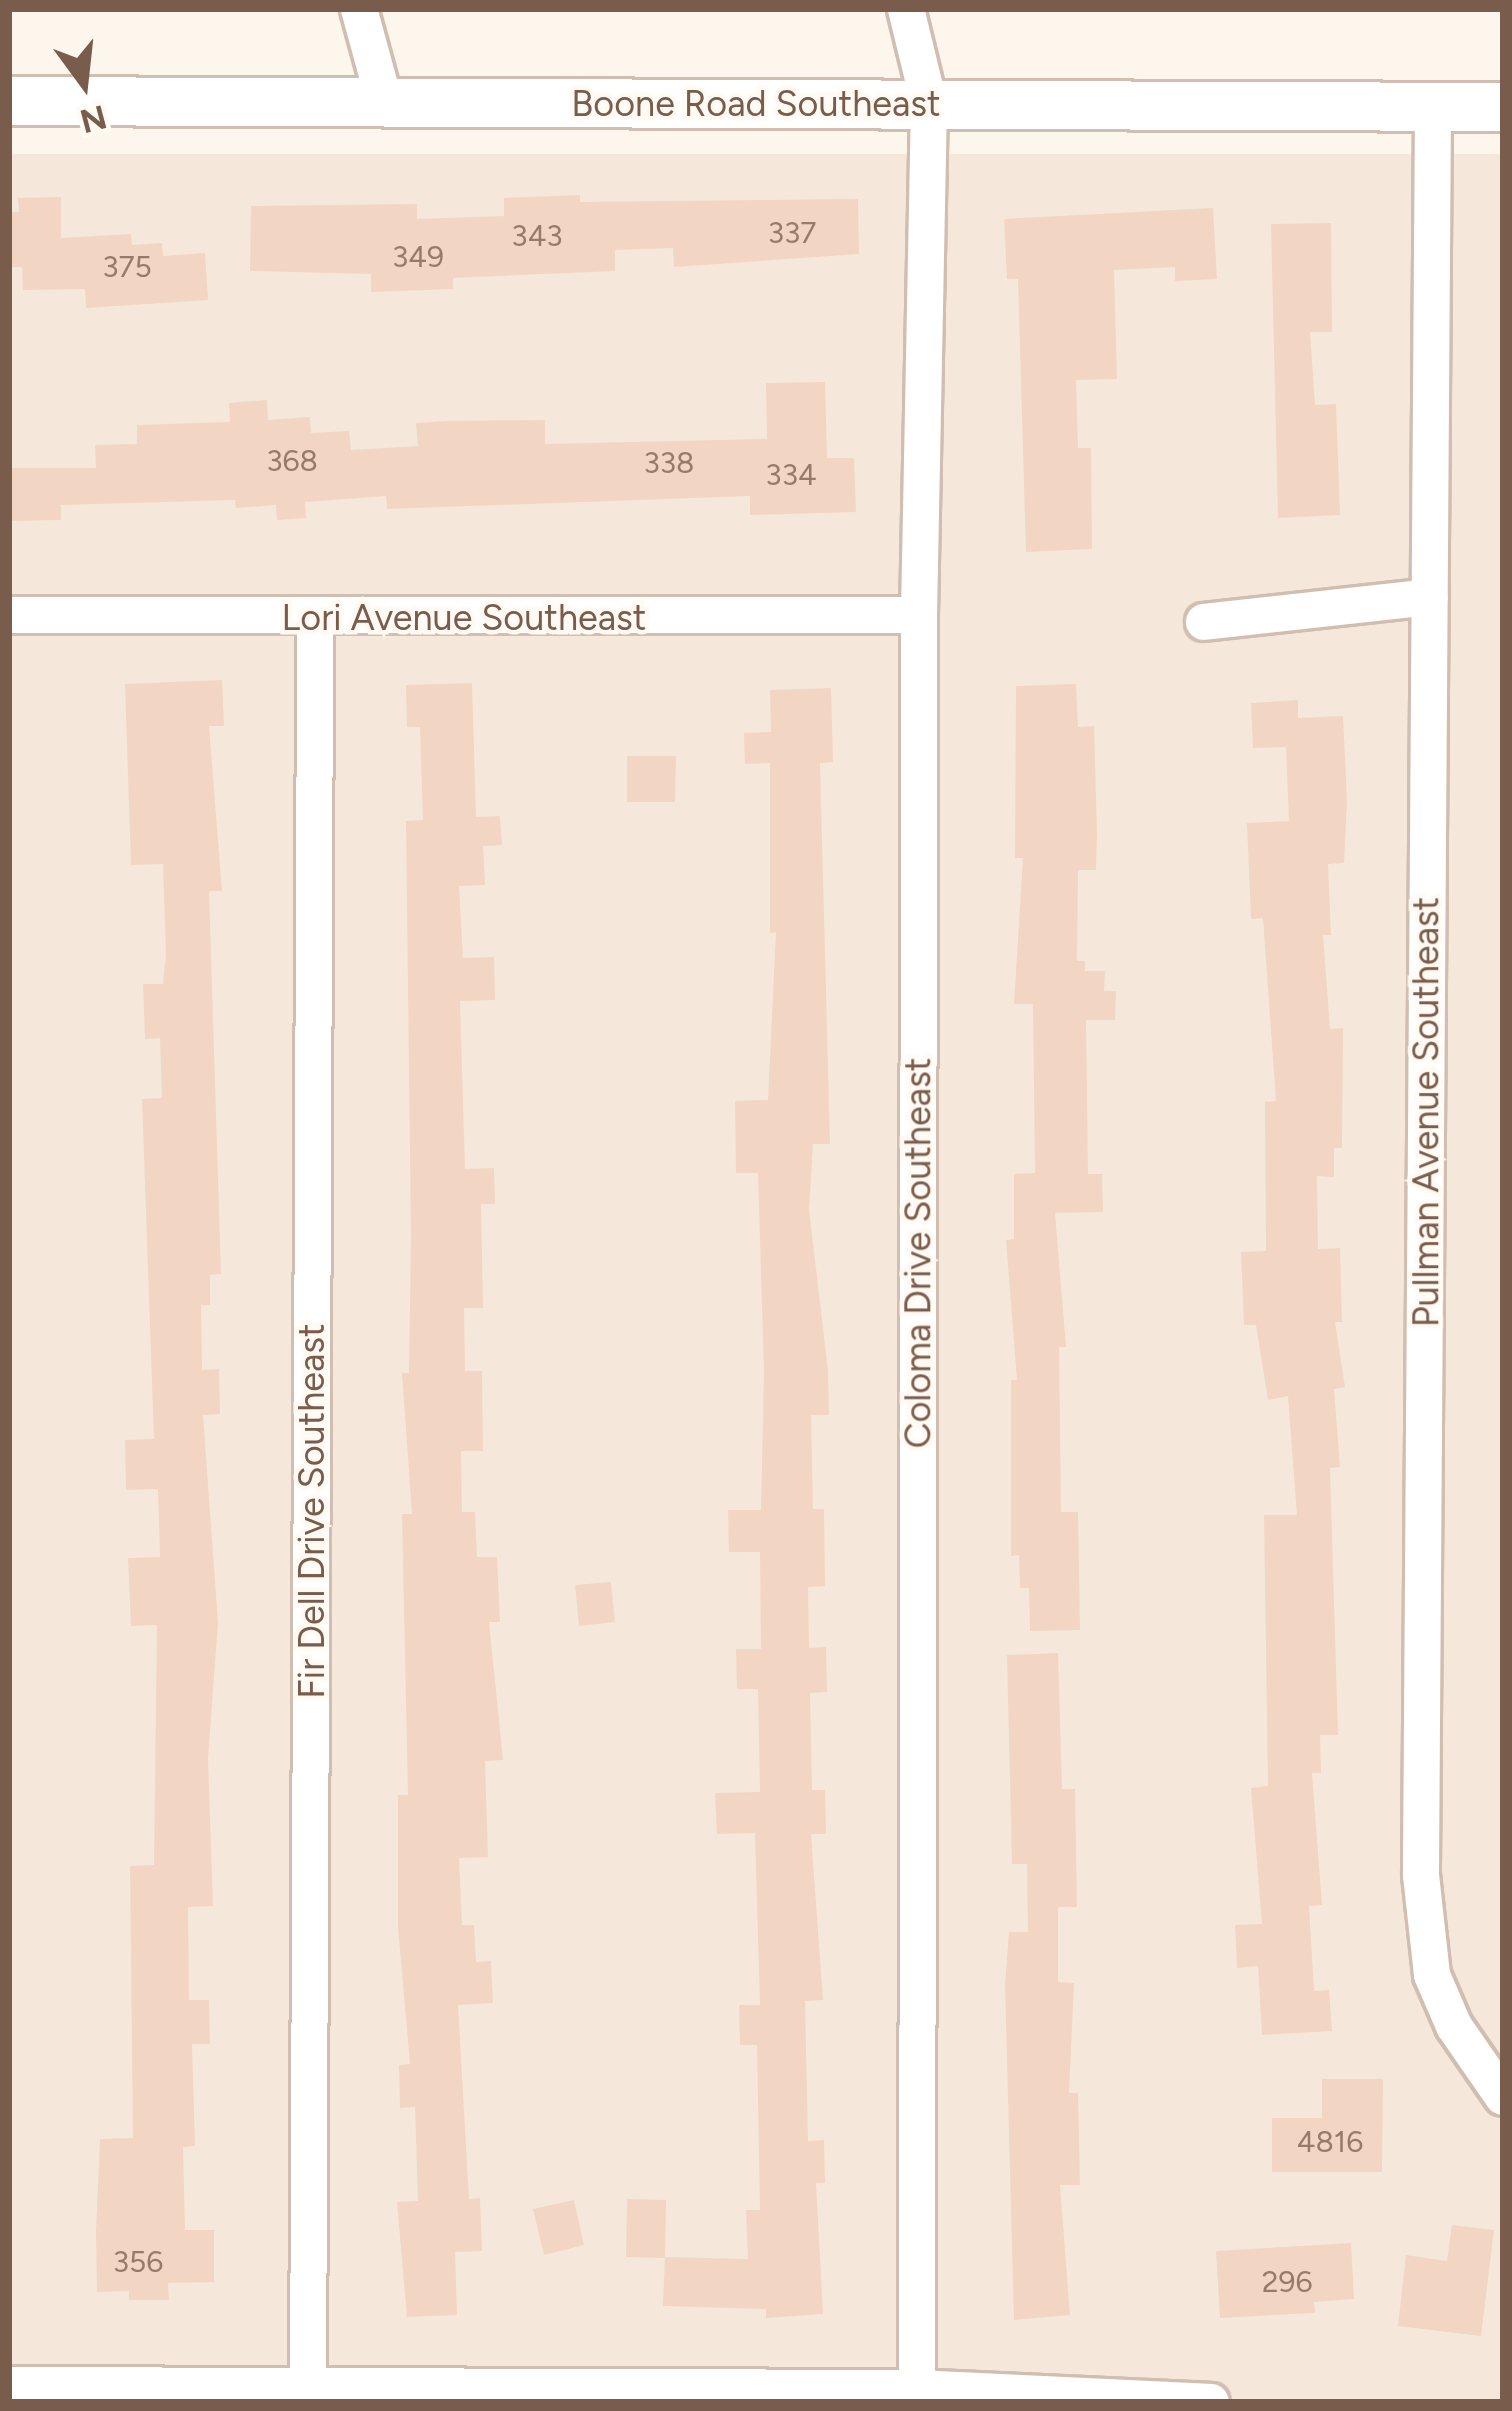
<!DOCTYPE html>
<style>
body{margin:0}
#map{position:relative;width:1512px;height:2411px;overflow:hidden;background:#fdf6ec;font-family:Figtree,sans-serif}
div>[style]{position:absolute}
.residential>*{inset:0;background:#f5e8da}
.building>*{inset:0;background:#f3d5c3}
.roads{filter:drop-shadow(3px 0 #d1beb0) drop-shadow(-3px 0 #d1beb0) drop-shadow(0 3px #d1beb0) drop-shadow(0 -3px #d1beb0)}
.minor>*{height:36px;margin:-18px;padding:0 18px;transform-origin:18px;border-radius:18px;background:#fff}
.tertiary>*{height:48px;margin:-24px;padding:0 24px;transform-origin:24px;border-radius:24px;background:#fff}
span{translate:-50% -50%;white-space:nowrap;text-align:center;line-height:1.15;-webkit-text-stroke:9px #fffaf3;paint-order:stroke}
.number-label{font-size:30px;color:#987a6a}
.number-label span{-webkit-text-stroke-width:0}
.street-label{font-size:36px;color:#7a5c4d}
.frame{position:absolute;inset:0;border:12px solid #7a5c4d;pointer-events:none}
.north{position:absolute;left:24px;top:24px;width:120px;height:120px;-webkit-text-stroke:9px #fffaf3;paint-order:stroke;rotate:165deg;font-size:33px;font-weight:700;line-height:48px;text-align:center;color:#7a5c4d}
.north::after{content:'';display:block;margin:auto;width:42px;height:54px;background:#7a5c4d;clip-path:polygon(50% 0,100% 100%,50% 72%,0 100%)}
</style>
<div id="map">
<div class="residential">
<div style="clip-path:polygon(9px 154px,1503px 154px,1503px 2402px,9px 2402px)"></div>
</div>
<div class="building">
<div style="clip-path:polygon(580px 195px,580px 202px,858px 199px,859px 254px,674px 267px,673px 248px,615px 250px,615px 271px,453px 278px,453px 289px,371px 292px,371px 274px,250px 271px,251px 206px,417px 204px,417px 219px,504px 216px,504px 198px)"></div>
<div style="clip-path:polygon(61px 197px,61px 238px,131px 234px,132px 245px,162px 243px,163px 256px,205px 253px,208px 300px,86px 308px,85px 289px,23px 290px,22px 267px,9px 267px,9px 212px,19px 212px,18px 198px)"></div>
<div style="clip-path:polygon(1213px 208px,1217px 279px,1175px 281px,1175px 267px,1114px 270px,1117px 379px,1076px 380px,1078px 448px,1091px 448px,1092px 549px,1026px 552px,1018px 279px,1007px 279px,1004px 219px)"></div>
<div style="clip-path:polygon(1331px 223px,1332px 332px,1310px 332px,1315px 405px,1336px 404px,1340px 515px,1278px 518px,1271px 224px)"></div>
<div style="clip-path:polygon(825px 382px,827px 458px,854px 458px,856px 512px,750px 515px,750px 496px,387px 509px,386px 496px,305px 502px,306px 518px,277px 520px,276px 505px,236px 508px,235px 500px,61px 505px,61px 520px,9px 521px,9px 468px,96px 468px,95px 445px,137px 444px,137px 425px,230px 422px,229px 403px,267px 400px,268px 420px,310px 417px,311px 433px,349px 431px,351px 450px,418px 446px,416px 423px,447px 421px,545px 420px,545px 444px,767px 439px,766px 383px)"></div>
<div style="clip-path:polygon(222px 680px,224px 726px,209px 726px,222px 891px,209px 891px,221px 1274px,210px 1275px,210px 1305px,201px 1305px,202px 1370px,219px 1369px,220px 1414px,203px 1415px,218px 1623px,208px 1758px,213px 1906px,188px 1907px,189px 2000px,209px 2000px,210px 2044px,192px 2044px,195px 2146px,183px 2147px,185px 2230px,214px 2230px,214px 2282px,168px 2283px,169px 2300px,129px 2300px,129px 2291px,97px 2292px,96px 2231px,100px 2139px,133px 2138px,130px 1866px,154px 1865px,157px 1625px,131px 1626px,128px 1558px,160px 1557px,158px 1489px,126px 1490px,125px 1440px,154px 1439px,142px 1099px,162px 1098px,160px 1038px,145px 1039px,143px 984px,163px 984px,166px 955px,163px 864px,131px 865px,125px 684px)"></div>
<div style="clip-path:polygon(472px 683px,476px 817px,500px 816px,502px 845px,483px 846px,485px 885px,459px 886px,463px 958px,494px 957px,495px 1000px,460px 1001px,465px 1169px,494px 1168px,495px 1204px,481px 1204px,483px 1308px,464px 1308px,465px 1371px,482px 1371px,483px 1451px,461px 1451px,462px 1512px,475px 1512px,477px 1557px,497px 1557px,500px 1622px,489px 1622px,503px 1760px,485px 1761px,488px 1857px,459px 1858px,462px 1925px,474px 1925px,476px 1962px,491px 1961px,493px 2003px,458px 2005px,469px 2199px,480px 2198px,482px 2251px,455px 2252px,457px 2315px,407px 2317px,397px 2202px,418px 2201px,415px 2107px,400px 2108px,399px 2065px,410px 2064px,398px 1927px,398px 1795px,408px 1795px,402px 1514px,412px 1514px,402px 1373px,409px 1373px,411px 1236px,406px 821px,423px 820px,420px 727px,407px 727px,406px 685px)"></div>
<div style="clip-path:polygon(1076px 684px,1078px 727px,1094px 726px,1097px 834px,1096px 870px,1078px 870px,1077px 961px,1085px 961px,1085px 971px,1105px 971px,1104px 991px,1116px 991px,1115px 1020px,1086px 1020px,1088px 1174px,1102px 1174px,1103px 1212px,1055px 1213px,1066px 1347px,1059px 1347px,1061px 1512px,1078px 1512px,1080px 1630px,1030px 1631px,1029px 1588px,1020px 1588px,1019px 1555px,1011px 1556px,1011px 1380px,1017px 1380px,1006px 1240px,1014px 1239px,1014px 1174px,1035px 1173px,1033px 1004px,1014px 1004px,1023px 858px,1015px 858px,1016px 686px)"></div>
<div style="clip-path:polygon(831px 688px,833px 762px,820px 763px,830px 1144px,813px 1144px,809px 1209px,828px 1371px,829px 1415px,811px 1415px,813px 1509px,824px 1509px,825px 1586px,808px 1587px,809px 1648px,826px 1647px,827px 1692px,810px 1693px,812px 1790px,825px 1790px,826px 1834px,811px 1834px,823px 2000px,805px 2001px,808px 2141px,824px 2140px,825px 2183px,816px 2183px,823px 2314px,766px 2318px,766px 2309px,663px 2306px,665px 2257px,748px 2259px,746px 2210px,760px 2210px,757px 2045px,740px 2045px,739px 2005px,760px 2005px,755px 1833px,717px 1834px,715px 1793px,760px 1792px,758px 1689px,737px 1689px,736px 1649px,761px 1649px,760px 1552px,729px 1552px,728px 1510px,761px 1510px,764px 1372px,758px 1173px,736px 1173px,735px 1101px,768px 1100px,776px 932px,770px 933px,770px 763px,745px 764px,744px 733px,771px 732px,770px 690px)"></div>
<div style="clip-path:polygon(1298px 700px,1298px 718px,1343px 716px,1347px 801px,1344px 863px,1328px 864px,1331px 935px,1323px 935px,1330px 1029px,1343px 1028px,1342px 1148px,1334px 1148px,1334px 1177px,1317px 1176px,1318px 1249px,1340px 1248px,1342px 1322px,1335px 1322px,1345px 1387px,1334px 1389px,1340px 1467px,1330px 1468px,1338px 1735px,1320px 1735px,1321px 1773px,1312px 1773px,1322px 1905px,1309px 1906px,1314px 1991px,1329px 1990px,1332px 2031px,1262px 2035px,1258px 1966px,1237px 1968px,1235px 1925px,1262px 1924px,1251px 1788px,1268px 1786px,1264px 1515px,1297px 1515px,1288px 1396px,1268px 1400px,1256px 1325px,1244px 1325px,1241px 1252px,1266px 1251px,1265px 1102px,1276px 1101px,1263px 918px,1251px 919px,1247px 823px,1289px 821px,1286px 747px,1253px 748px,1251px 703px)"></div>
<div style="clip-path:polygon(627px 756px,676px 756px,675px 802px,627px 802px)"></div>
<div style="clip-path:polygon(611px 1582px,615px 1622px,579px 1626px,575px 1585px)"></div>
<div style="clip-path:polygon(1058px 1653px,1062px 1789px,1075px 1789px,1077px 1907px,1058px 1907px,1058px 1982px,1074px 1983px,1069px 2093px,1078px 2093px,1080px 2185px,1060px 2185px,1070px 2315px,1014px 2320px,1005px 1985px,1009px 1932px,1028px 1932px,1027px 1864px,1012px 1864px,1007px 1655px)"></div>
<div style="clip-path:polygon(1322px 2079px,1383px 2079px,1382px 2172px,1272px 2172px,1272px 2118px,1322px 2118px)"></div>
<div style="clip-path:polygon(627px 2199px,666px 2200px,665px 2258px,626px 2257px)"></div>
<div style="clip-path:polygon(574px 2200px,584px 2245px,544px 2255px,533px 2209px)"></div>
<div style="clip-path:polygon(1452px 2225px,1494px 2230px,1481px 2336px,1398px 2326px,1406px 2255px,1447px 2261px)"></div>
<div style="clip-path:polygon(1351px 2243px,1354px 2299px,1314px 2302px,1315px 2313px,1220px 2318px,1216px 2251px)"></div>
</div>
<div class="roads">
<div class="minor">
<div style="left:359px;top:9px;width:98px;rotate:74.7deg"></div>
<div style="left:906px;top:9px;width:97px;rotate:76.3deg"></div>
<div style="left:929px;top:103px;width:512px;rotate:91.12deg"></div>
<div style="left:919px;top:615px;width:1787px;rotate:90.06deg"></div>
<div style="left:1433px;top:106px;width:1769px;rotate:90.39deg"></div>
<div style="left:1421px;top:1875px;width:101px;rotate:83.7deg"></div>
<div style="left:1432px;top:1975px;width:56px;rotate:66.7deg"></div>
<div style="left:1454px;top:2026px;width:86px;rotate:55.4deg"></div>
<div style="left:9px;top:615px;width:910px"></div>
<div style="left:1204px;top:622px;width:227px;rotate:-6.3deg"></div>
<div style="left:9px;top:2385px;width:908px;rotate:0.19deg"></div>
<div style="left:917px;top:2388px;width:294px;rotate:2.7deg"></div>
<div style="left:308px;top:2402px;width:1782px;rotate:-89.77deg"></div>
</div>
<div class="tertiary">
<div style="left:9px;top:101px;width:1494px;rotate:0.23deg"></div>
</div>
</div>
<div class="number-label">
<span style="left:792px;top:233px">337</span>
<span style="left:537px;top:236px">343</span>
<span style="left:418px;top:257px">349</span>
<span style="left:127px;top:267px">375</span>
<span style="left:292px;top:461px">368</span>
<span style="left:669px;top:463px">338</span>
<span style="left:791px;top:475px">334</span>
<span style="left:1330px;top:2142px">4816</span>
<span style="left:138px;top:2262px">356</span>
<span style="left:1287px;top:2282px">296</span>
</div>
<div class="street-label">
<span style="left:756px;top:104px">Boone Road Southeast</span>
<span style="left:464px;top:618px">Lori Avenue Southeast</span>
<span style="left:1426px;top:1112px;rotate:-90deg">Pullman Avenue Southeast</span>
<span style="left:918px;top:1253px;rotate:-90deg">Coloma Drive Southeast</span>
<span style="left:312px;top:1511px;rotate:-90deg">Fir Dell Drive Southeast</span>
</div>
<div class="frame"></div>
<div class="north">N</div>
</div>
